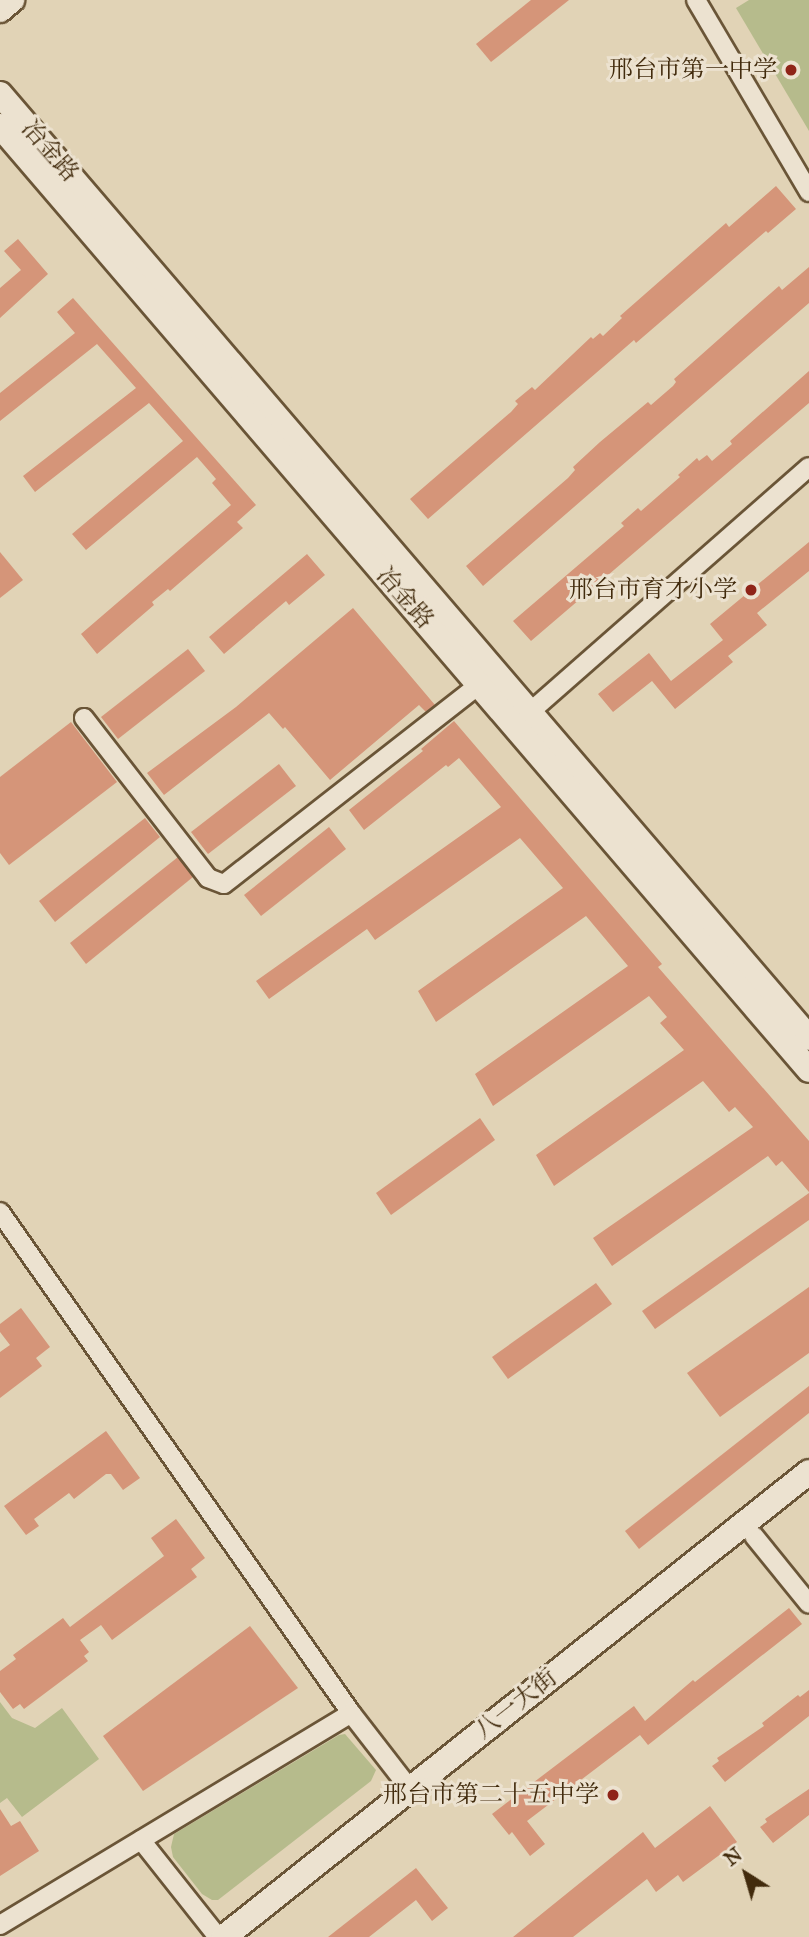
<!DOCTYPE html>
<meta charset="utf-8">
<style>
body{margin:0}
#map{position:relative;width:809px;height:1937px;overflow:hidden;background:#e1d3b6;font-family:"IM FELL Great Primer","Noto Serif SC",serif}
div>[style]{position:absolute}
.green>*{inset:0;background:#b6bb8c}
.building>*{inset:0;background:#d59579}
.roads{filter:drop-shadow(2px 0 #6a5537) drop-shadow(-2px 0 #6a5537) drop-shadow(0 2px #6a5537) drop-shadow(0 -2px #6a5537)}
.street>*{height:18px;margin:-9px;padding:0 9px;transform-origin:9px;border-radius:9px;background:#ece2d0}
.secondary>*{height:24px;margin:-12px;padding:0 12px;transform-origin:12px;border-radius:12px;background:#ece2d0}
.dots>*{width:19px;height:19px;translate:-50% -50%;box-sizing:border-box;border:4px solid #ece2d0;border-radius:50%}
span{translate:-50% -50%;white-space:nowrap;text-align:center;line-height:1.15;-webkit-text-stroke:6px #ece2d0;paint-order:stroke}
.poi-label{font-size:24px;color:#422b0d}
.right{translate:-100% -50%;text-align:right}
.street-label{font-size:24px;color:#422b0d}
.north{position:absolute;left:711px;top:1839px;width:70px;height:70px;-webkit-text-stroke:5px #ece2d0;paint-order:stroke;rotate:323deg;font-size:19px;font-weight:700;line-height:28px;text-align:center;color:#422b0d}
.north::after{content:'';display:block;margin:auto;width:24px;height:32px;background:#422b0d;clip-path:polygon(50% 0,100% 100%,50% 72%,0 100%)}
</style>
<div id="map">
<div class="green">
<div style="clip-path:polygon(749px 0,809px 0,809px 131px,736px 8px)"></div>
<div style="clip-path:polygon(0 1702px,12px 1718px,35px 1728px,62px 1708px,99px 1759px,22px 1817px,7px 1798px,0 1803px)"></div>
<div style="clip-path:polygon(345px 1734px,376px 1770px,371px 1781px,218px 1900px,212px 1900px,202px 1894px,173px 1857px,171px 1847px,174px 1834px,339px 1735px)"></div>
</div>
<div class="building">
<div style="clip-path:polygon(531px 0,569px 0,491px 62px,476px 44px)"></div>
<div style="clip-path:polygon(776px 186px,796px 209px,768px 233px,766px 231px,636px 343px,634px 340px,428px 519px,410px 499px,511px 412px,518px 404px,515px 401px,532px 387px,535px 390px,591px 337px,593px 339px,600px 333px,603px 336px,622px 318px,620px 316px,710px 237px,726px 223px,729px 227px)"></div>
<div style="clip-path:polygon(18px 239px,48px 274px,0 318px,0 288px,21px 270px,4px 251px)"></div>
<div style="clip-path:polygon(809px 267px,809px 303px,483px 586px,466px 566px,568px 478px,575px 470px,573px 467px,600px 442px,648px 402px,651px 405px,673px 386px,676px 382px,674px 379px,763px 300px,779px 286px,782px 290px)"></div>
<div style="clip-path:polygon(73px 298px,256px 505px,237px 522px,243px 528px,170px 591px,168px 589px,152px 602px,154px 605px,97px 654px,81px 634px,231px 505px,212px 483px,216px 479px,197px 457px,86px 550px,72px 534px,183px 441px,149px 403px,35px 492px,23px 476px,136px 388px,97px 344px,0 421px,0 393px,75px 333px,57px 312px)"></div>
<div style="clip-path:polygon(809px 371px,809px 403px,531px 641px,513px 621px,624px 526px,621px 523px,638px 508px,641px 511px,680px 477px,678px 475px,697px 458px,699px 461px,707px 455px,712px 461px,732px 444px,730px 441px)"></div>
<div style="clip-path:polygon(809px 542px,809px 571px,757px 613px,767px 625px,728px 656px,733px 662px,675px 709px,652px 681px,613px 712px,598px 694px,649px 653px,671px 681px,723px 640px,710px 624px)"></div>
<div style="clip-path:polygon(0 552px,23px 580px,0 598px)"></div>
<div style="clip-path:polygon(307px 554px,325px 575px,289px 605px,286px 601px,224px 654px,209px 637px)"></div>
<div style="clip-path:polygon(353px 608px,435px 705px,426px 712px,419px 705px,330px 780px,285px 727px,283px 729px,269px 713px,164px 795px,147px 773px,236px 707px)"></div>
<div style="clip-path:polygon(188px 649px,205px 671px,118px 739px,101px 717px)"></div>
<div style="clip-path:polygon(454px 721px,662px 964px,658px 967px,809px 1141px,809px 1192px,782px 1161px,776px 1166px,768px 1156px,612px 1266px,593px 1238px,753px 1127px,735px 1107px,729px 1112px,703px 1081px,554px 1186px,536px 1155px,684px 1050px,660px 1023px,667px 1017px,649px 996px,493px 1106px,475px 1074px,628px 966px,586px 916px,436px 1022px,418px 991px,563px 888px,520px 838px,375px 940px,367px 929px,269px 999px,256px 981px,501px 807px,459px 758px,448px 767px,446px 765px,364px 830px,349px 810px,423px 751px,421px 749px)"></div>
<div style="clip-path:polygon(71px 722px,117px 782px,9px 865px,0 853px,0 777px)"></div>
<div style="clip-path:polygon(279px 764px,296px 786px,208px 854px,191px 832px)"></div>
<div style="clip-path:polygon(145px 818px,160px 837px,55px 922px,39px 901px)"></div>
<div style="clip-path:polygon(329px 827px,346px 849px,261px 916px,244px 895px)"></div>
<div style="clip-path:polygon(178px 857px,193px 877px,86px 964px,70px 943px)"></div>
<div style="clip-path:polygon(480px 1118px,495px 1140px,391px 1215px,376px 1193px)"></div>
<div style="clip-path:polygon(809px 1193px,809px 1220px,655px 1329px,642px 1311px)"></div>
<div style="clip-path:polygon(596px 1283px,612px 1304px,508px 1379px,492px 1357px)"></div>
<div style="clip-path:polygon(809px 1287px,809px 1353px,720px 1417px,687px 1373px)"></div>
<div style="clip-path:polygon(21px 1308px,50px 1347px,36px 1358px,42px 1366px,0 1398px,0 1352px,10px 1345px,0 1332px,0 1324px)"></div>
<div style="clip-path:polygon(809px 1386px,809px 1413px,639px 1549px,625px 1531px)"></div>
<div style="clip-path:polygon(106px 1431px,140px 1478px,123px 1490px,111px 1474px,106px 1474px,74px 1499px,69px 1493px,34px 1519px,39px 1526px,26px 1535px,4px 1506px)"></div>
<div style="clip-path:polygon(176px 1519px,205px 1558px,191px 1569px,197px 1577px,112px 1640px,101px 1625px,80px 1640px,89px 1652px,84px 1656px,88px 1661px,24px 1709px,20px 1704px,13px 1709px,0 1692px,0 1671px,16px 1659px,13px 1655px,63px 1618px,70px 1627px,164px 1556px,151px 1538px)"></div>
<div style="clip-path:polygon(789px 1608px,802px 1624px,648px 1745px,640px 1735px,527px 1821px,545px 1844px,530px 1856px,512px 1832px,509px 1835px,492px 1814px,634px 1706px,645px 1721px,693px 1680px,695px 1682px)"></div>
<div style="clip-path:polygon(250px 1626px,298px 1688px,143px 1791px,103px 1736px)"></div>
<div style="clip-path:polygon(809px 1690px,809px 1716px,725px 1782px,712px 1766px,719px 1761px,717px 1758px,764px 1726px,762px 1723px,798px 1695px,800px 1697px)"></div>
<div style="clip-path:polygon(809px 1789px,809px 1815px,773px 1843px,760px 1827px,767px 1822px,765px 1819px)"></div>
<div style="clip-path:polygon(710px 1806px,737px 1842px,683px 1882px,678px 1875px,656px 1892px,647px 1879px,573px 1937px,513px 1937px,643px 1832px,655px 1848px)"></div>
<div style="clip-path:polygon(0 1809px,11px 1826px,20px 1821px,39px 1851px,0 1876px)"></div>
<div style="clip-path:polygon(416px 1868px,448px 1908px,432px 1921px,416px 1900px,369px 1937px,328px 1937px)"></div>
</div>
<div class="roads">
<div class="street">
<div style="left:696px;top:0;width:223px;rotate:59.5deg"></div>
<div style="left:530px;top:712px;width:371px;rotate:-41.3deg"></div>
<div style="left:84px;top:718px;width:202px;rotate:52.2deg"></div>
<div style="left:208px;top:878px;width:17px;rotate:21deg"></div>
<div style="left:224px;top:884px;width:323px;rotate:-38deg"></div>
<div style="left:0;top:1212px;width:612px;rotate:54.98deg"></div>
<div style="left:351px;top:1713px;width:96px;rotate:52.2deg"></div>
<div style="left:754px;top:1536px;width:87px;rotate:51deg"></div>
<div style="left:141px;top:1840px;width:124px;rotate:51.6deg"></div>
<div style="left:0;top:1925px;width:410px;rotate:-31.1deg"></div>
</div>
<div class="secondary">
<div style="left:0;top:10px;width:16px;rotate:-40deg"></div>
<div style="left:0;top:94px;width:1243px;rotate:49.4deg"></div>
<div style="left:0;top:126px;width:1243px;rotate:49.4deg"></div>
<div style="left:224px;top:1937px;width:747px;rotate:-38.48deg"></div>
</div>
</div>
<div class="dots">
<div style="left:791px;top:70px;background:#8f2418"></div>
<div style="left:751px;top:590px;background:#8f2418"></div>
<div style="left:613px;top:1795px;background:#8f2418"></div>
</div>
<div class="poi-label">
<span class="right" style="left:777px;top:70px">邢台市第一中学</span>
<span class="right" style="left:737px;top:590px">邢台市育才小学</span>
<span class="right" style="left:599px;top:1795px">邢台市第二十五中学</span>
</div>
<div class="street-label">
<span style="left:50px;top:151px;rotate:49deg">冶金路</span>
<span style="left:405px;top:598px;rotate:49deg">冶金路</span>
<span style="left:516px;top:1704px;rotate:-38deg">八一大街</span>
</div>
<div class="north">N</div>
</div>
